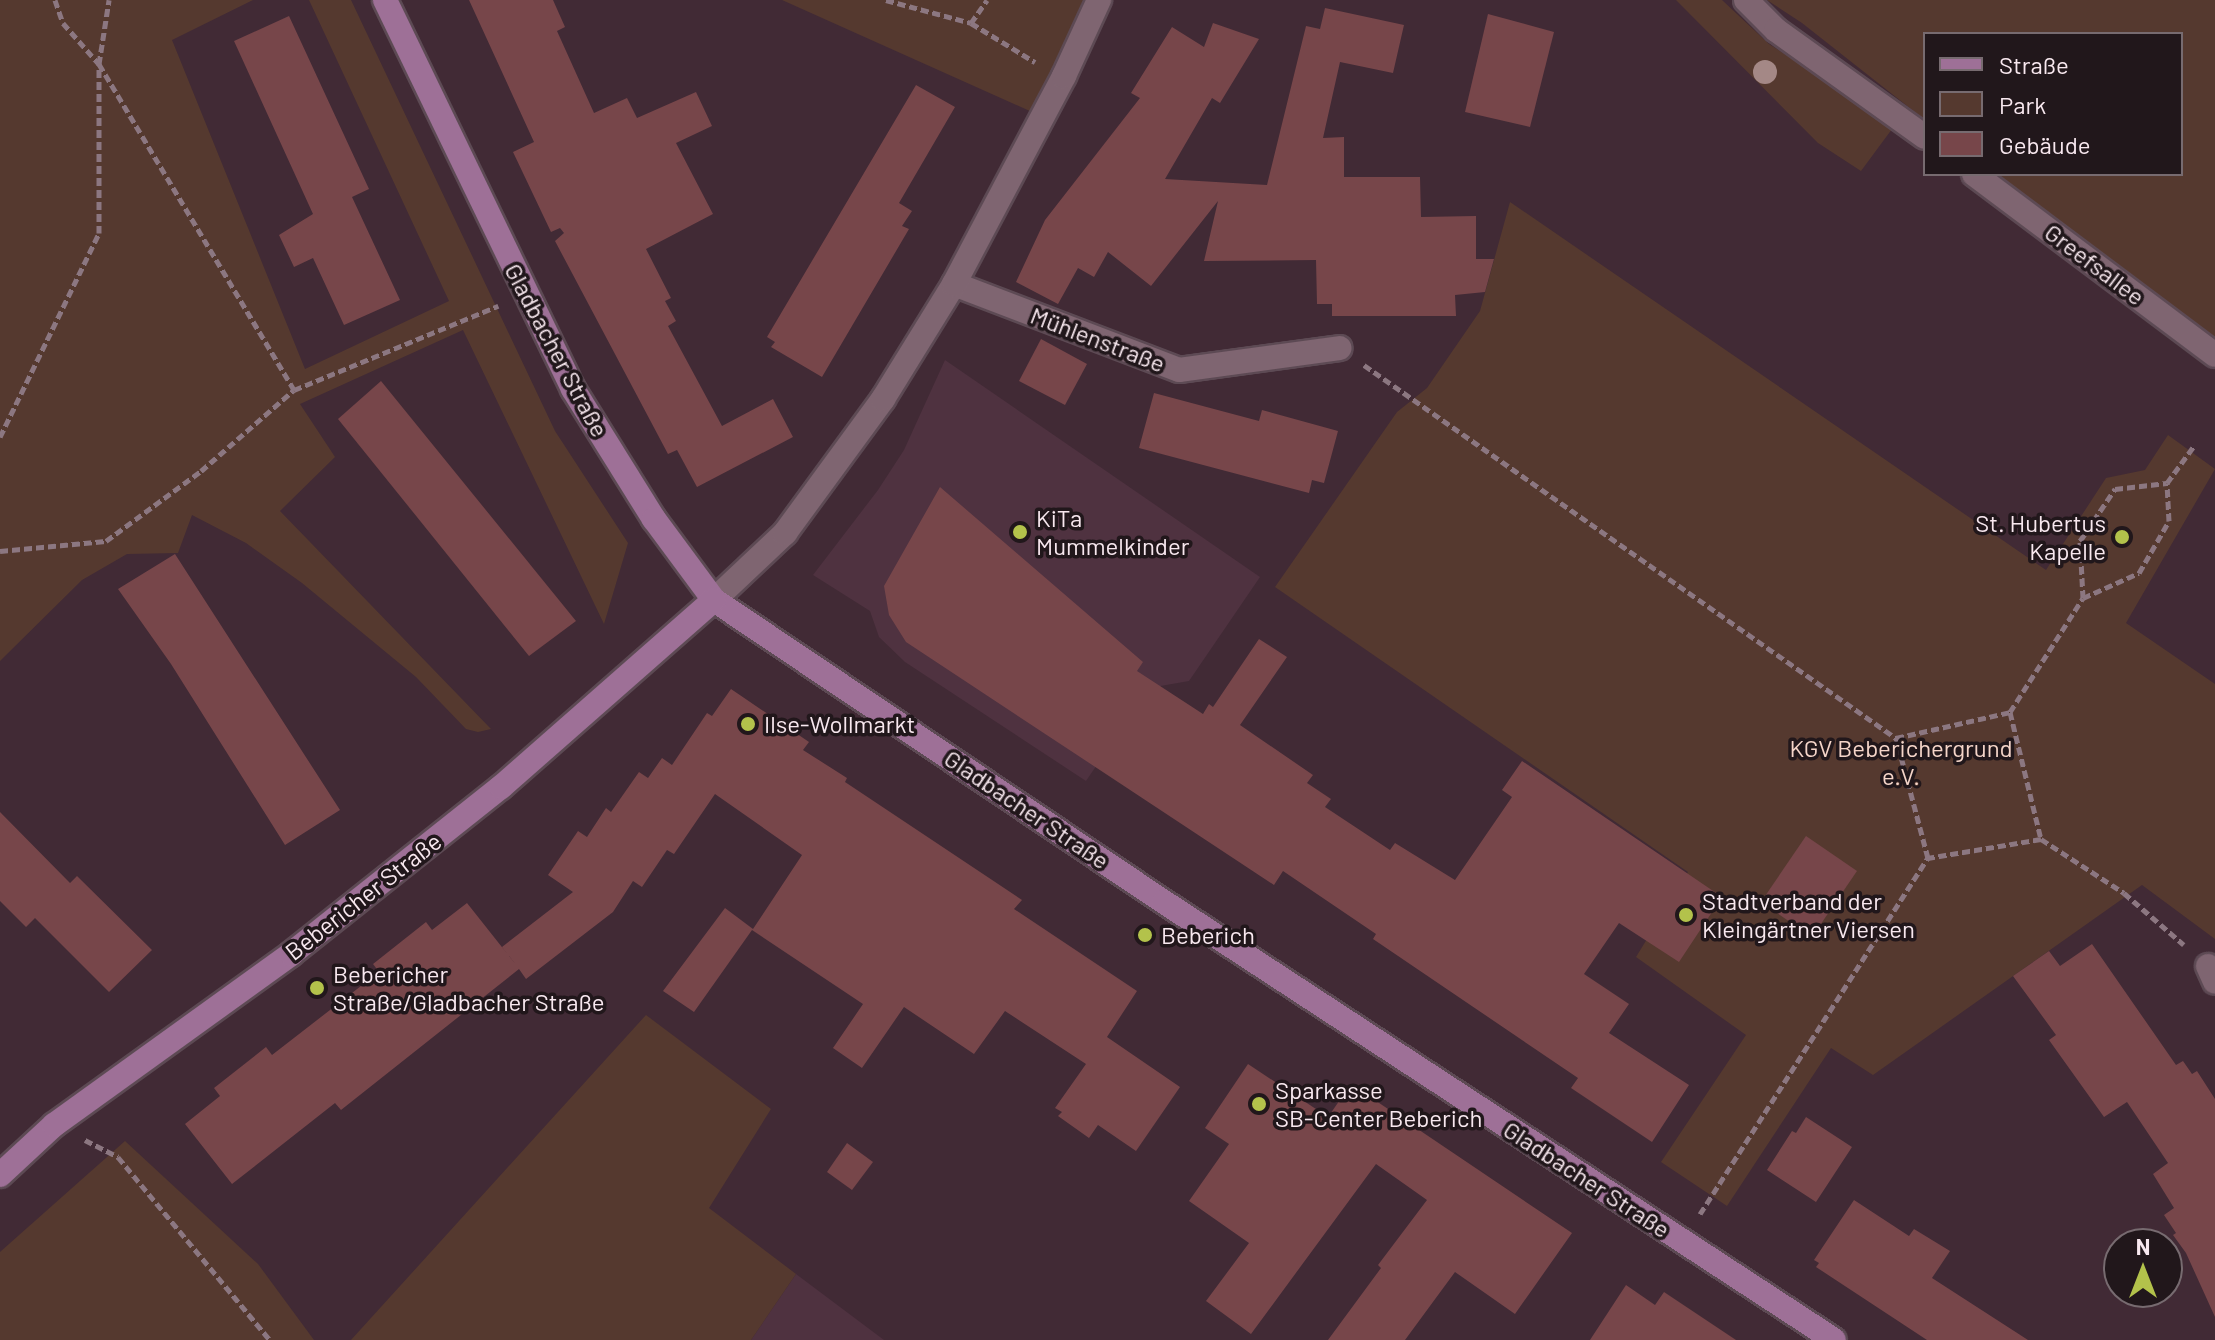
<!DOCTYPE html>
<meta charset="utf-8">
<style>
body{margin:0}
#map{position:relative;width:2215px;height:1340px;overflow:hidden;background:#412a35;font-family:Barlow,sans-serif}
div>[style]{position:absolute}
.built>*{inset:0;background:#4f3240}
.green>*{inset:0;background:#55392f}
.building>*{inset:0;background:#77464a}
.path>*{height:5px;margin-top:-2.5px;transform-origin:0;background:repeating-linear-gradient(90deg,#8c7781 0 8px,transparent 0 12px)}
.roads{filter:drop-shadow(2px 0 #5d4a54) drop-shadow(-2px 0 #5d4a54) drop-shadow(0 2px #5d4a54) drop-shadow(0 -2px #5d4a54)}
.street>*{height:24px;margin:-12px;padding:0 12px;transform-origin:12px;border-radius:12px;background:#7f6571}
.secondary>*{height:24px;margin:-12px;padding:0 12px;transform-origin:12px;border-radius:12px;background:#9e7097}
.trees>*{width:24px;height:24px;margin:-12px;border-radius:50%;background:#a48886}
.dots>*{width:22px;height:22px;translate:-50% -50%;box-sizing:border-box;border:4px solid #21171b;border-radius:50%}
span{translate:-50% -50%;white-space:nowrap;text-align:center;line-height:1.15;-webkit-text-stroke:7px #21171b;paint-order:stroke}
.street-label{font-size:24px;color:#f8e8ef}
.poi-label{font-size:24px;color:#f8e8ef}
.left{translate:0 -50%;text-align:left}
.right{translate:-100% -50%;text-align:right}
.park-label{font-size:24px;color:#f5d5c9}
.legend{position:absolute;left:1923px;top:32px;width:260px;height:144px;box-sizing:border-box;background:#21171b;border:2px solid #776b70;margin:0;padding:10px 14px;list-style:none;font-size:24px;color:#f8e8ef}
.legend li{display:flex;align-items:center;gap:16px;height:40px}
.legend b{width:40px;border:2px solid #776b70}
.north{position:absolute;left:2103px;top:1228px;width:80px;height:80px;box-sizing:border-box;background:#21171b;border:2px solid #776b70;border-radius:50%;rotate:0deg;font-size:22px;font-weight:700;line-height:32px;text-align:center;color:#f8e8ef}
.north::after{content:'';display:block;margin:auto;width:28px;height:36px;background:#b3c24b;clip-path:polygon(50% 0,100% 100%,50% 72%,0 100%)}
</style>
<div id="map">
<div class="built">
<div style="clip-path:polygon(945px 360px,1260px 577px,1189px 681px,1149px 688px,1086px 781px,905px 662px,879px 637px,870px 611px,813px 575px,878px 490px,904px 450px)"></div>
<div style="clip-path:polygon(796px 1274px,884px 1340px,751px 1340px)"></div>
</div>
<div class="green">
<div style="clip-path:polygon(0 0,253px 0,172px 40px,305px 369px,449px 301px,309px 0,351px 0,555px 431px,628px 543px,604px 624px,463px 330px,300px 404px,335px 457px,280px 511px,491px 729px,478px 732px,466px 729px,416px 677px,302px 583px,246px 543px,192px 515px,178px 553px,127px 554px,82px 580px,0 661px)"></div>
<div style="clip-path:polygon(782px 0,1088px 0,1032px 112px)"></div>
<div style="clip-path:polygon(1676px 0,1722px 0,1769px 44px,1895px 125px,1861px 171px,1818px 143px)"></div>
<div style="clip-path:polygon(1767px 0,2215px 0,2215px 341px,1992px 174px,2181px 174px,2181px 34px,1925px 34px,1925px 120px,1802px 23px)"></div>
<div style="clip-path:polygon(1510px 202px,2046px 570px,2106px 478px,2145px 470px,2168px 435px,2215px 469px,2126px 623px,2215px 684px,2215px 939px,2142px 885px,1873px 1075px,1831px 1048px,1727px 1206px,1661px 1162px,1746px 1035px,1636px 957px,1688px 872px,1275px 587px,1397px 412px,1427px 388px,1480px 311px)"></div>
<div style="clip-path:polygon(646px 1015px,771px 1109px,709px 1208px,796px 1274px,751px 1340px,351px 1340px)"></div>
<div style="clip-path:polygon(125px 1141px,258px 1264px,314px 1340px,0 1340px,0 1252px)"></div>
</div>
<div class="building">
<div style="clip-path:polygon(469px 0,553px 0,565px 27px,557px 31px,594px 113px,627px 98px,637px 118px,696px 92px,712px 126px,676px 143px,713px 214px,646px 249px,671px 298px,665px 301px,676px 321px,668px 326px,722px 426px,773px 399px,793px 437px,697px 487px,677px 450px,668px 454px,555px 241px,564px 233px,560px 228px,551px 232px,513px 152px,534px 142px)"></div>
<div style="clip-path:polygon(1325px 8px,1404px 25px,1393px 73px,1340px 62px,1323px 138px,1344px 137px,1344px 177px,1420px 177px,1421px 217px,1476px 216px,1476px 259px,1494px 259px,1485px 292px,1455px 295px,1456px 316px,1332px 316px,1332px 304px,1317px 304px,1316px 260px,1204px 261px,1218px 201px,1151px 286px,1108px 252px,1094px 277px,1078px 268px,1058px 304px,1016px 282px,1045px 220px,1140px 98px,1131px 93px,1172px 27px,1204px 47px,1213px 23px,1259px 39px,1220px 103px,1212px 98px,1165px 179px,1267px 185px,1306px 26px,1320px 29px)"></div>
<div style="clip-path:polygon(1488px 14px,1554px 32px,1530px 127px,1465px 112px)"></div>
<div style="clip-path:polygon(289px 16px,369px 189px,352px 197px,400px 300px,344px 325px,313px 258px,294px 267px,279px 235px,313px 214px,234px 41px)"></div>
<div style="clip-path:polygon(916px 85px,955px 107px,899px 203px,912px 211px,902px 226px,909px 229px,822px 377px,771px 347px,775px 342px,767px 337px)"></div>
<div style="clip-path:polygon(1041px 339px,1087px 364px,1065px 405px,1019px 381px)"></div>
<div style="clip-path:polygon(381px 381px,576px 621px,529px 656px,338px 419px)"></div>
<div style="clip-path:polygon(1154px 393px,1259px 421px,1262px 410px,1338px 431px,1324px 483px,1312px 480px,1309px 493px,1139px 448px)"></div>
<div style="clip-path:polygon(940px 487px,1143px 662px,1137px 671px,1203px 714px,1209px 704px,1213px 707px,1259px 639px,1287px 657px,1240px 725px,1313px 775px,1307px 783px,1331px 799px,1325px 807px,1390px 850px,1395px 843px,1455px 880px,1512px 797px,1502px 790px,1522px 761px,1722px 897px,1679px 962px,1619px 923px,1584px 974px,1629px 1004px,1609px 1033px,1689px 1085px,1652px 1142px,1571px 1088px,1578px 1078px,1373px 939px,1376px 934px,1283px 871px,1274px 885px,906px 642px,889px 615px,884px 586px)"></div>
<div style="clip-path:polygon(175px 554px,340px 810px,285px 845px,171px 664px,118px 589px)"></div>
<div style="clip-path:polygon(731px 689px,809px 742px,803px 750px,847px 778px,845px 782px,1022px 900px,1014px 909px,1137px 991px,1107px 1037px,1180px 1087px,1136px 1151px,1098px 1125px,1089px 1138px,1058px 1116px,1062px 1112px,1055px 1108px,1086px 1064px,1005px 1011px,974px 1054px,904px 1007px,862px 1068px,833px 1048px,863px 1004px,752px 930px,694px 1012px,663px 991px,725px 908px,753px 929px,802px 855px,715px 794px,674px 854px,667px 850px,642px 887px,633px 881px,613px 912px,526px 979px,519px 969px,341px 1110px,335px 1103px,232px 1184px,185px 1124px,220px 1096px,214px 1088px,266px 1047px,272px 1055px,379px 972px,373px 964px,426px 922px,432px 930px,467px 903px,517px 966px,502px 947px,573px 892px,548px 875px,578px 831px,587px 837px,606px 808px,611px 812px,639px 772px,648px 778px,662px 758px,672px 765px,707px 713px,712px 716px)"></div>
<div style="clip-path:polygon(0 812px,70px 883px,77px 876px,152px 950px,109px 992px,35px 918px,26px 927px,0 901px)"></div>
<div style="clip-path:polygon(1806px 836px,1857px 871px,1812px 937px,1761px 902px)"></div>
<div style="clip-path:polygon(2092px 944px,2176px 1065px,2183px 1061px,2192px 1074px,2197px 1071px,2215px 1099px,2215px 1317px,2186px 1253px,2173px 1235px,2176px 1233px,2164px 1215px,2174px 1208px,2153px 1174px,2168px 1163px,2127px 1102px,2104px 1117px,2049px 1040px,2056px 1035px,2013px 976px,2049px 951px,2060px 966px)"></div>
<div style="clip-path:polygon(1248px 1064px,1328px 1117px,1351px 1084px,1572px 1233px,1515px 1314px,1455px 1272px,1405px 1340px,1328px 1340px,1381px 1268px,1378px 1265px,1427px 1200px,1376px 1164px,1251px 1334px,1206px 1301px,1249px 1243px,1189px 1201px,1229px 1144px,1205px 1128px)"></div>
<div style="clip-path:polygon(1806px 1117px,1852px 1147px,1816px 1202px,1767px 1170px,1792px 1131px,1796px 1133px)"></div>
<div style="clip-path:polygon(847px 1143px,873px 1162px,852px 1190px,827px 1172px)"></div>
<div style="clip-path:polygon(1854px 1200px,1909px 1236px,1914px 1229px,1950px 1251px,1932px 1278px,2028px 1340px,1927px 1340px,1816px 1267px,1819px 1263px,1814px 1260px)"></div>
<div style="clip-path:polygon(1626px 1285px,1655px 1305px,1664px 1292px,1736px 1340px,1590px 1340px)"></div>
</div>
<div class="path">
<div style="left:55px;top:0;width:24px;rotate:71deg"></div>
<div style="left:63px;top:23px;width:55px;rotate:48.7deg"></div>
<div style="left:99px;top:64px;width:380px;rotate:59.1deg"></div>
<div style="left:294px;top:390px;width:221px;rotate:-22.4deg"></div>
<div style="left:886px;top:0;width:88px;rotate:15.1deg"></div>
<div style="left:971px;top:23px;width:28px;rotate:-55deg"></div>
<div style="left:971px;top:23px;width:75px;rotate:31.4deg"></div>
<div style="left:1364px;top:365px;width:650px;rotate:35.04deg"></div>
<div style="left:0;top:437px;width:227px;rotate:-64.1deg"></div>
<div style="left:99px;top:233px;width:169px;rotate:-90deg"></div>
<div style="left:99px;top:64px;width:65px;rotate:-81.1deg"></div>
<div style="left:0;top:551px;width:106px;rotate:-5.4deg"></div>
<div style="left:106px;top:541px;width:118px;rotate:-36.4deg"></div>
<div style="left:201px;top:471px;width:123px;rotate:-41.1deg"></div>
<div style="left:2083px;top:598px;width:57px;rotate:-93deg"></div>
<div style="left:2080px;top:541px;width:63px;rotate:-56.1deg"></div>
<div style="left:2115px;top:489px;width:52px;rotate:-6.6deg"></div>
<div style="left:2010px;top:712px;width:131px;rotate:76.3deg"></div>
<div style="left:2041px;top:839px;width:115px;rotate:170.5deg"></div>
<div style="left:1928px;top:858px;width:124px;rotate:-104.9deg"></div>
<div style="left:1896px;top:738px;width:117px;rotate:-12.8deg"></div>
<div style="left:2010px;top:712px;width:135px;rotate:-57.4deg"></div>
<div style="left:2083px;top:598px;width:61px;rotate:-24.1deg"></div>
<div style="left:2139px;top:573px;width:60px;rotate:-60deg"></div>
<div style="left:2169px;top:521px;width:38px;rotate:-93deg"></div>
<div style="left:2167px;top:483px;width:46px;rotate:-53.9deg"></div>
<div style="left:2041px;top:839px;width:99px;rotate:33deg"></div>
<div style="left:2124px;top:893px;width:79px;rotate:40.9deg"></div>
<div style="left:85px;top:1140px;width:37px;rotate:27deg"></div>
<div style="left:118px;top:1157px;width:238px;rotate:50.3deg"></div>
<div style="left:1700px;top:1214px;width:423px;rotate:-57.4deg"></div>
</div>
<div class="roads">
<div class="street">
<div style="left:1746px;top:0;width:42px;rotate:45deg"></div>
<div style="left:1776px;top:30px;width:183px;rotate:35.7deg"></div>
<div style="left:1974px;top:174px;width:301px;rotate:36.9deg"></div>
<div style="left:954px;top:284px;width:241px;rotate:20.9deg"></div>
<div style="left:1179px;top:370px;width:162px;rotate:-7.8deg"></div>
<div style="left:714px;top:600px;width:98px;rotate:-43.3deg"></div>
<div style="left:785px;top:533px;width:166px;rotate:-53.8deg"></div>
<div style="left:883px;top:399px;width:135px;rotate:-58.3deg"></div>
<div style="left:954px;top:284px;width:235px;rotate:-62.1deg"></div>
<div style="left:1064px;top:76px;width:84px;rotate:-65.3deg"></div>
<div style="left:2208px;top:966px;width:17px;rotate:66deg"></div>
</div>
<div class="secondary">
<div style="left:385px;top:0;width:432px;rotate:64.2deg"></div>
<div style="left:573px;top:389px;width:153px;rotate:58.1deg"></div>
<div style="left:654px;top:519px;width:101px;rotate:53.5deg"></div>
<div style="left:714px;top:600px;width:542px;rotate:33.87deg"></div>
<div style="left:1164px;top:902px;width:800px;rotate:33.17deg"></div>
<div style="left:0;top:1175px;width:74px;rotate:-42.8deg"></div>
<div style="left:54px;top:1125px;width:292px;rotate:-35.8deg"></div>
<div style="left:291px;top:954px;width:268px;rotate:-38.5deg"></div>
<div style="left:501px;top:787px;width:283px;rotate:-41.3deg"></div>
</div>
</div>
<div class="trees">
<div style="left:1765px;top:72px"></div>
</div>
<div class="dots">
<div style="left:1020px;top:532px;background:#b3c24b"></div>
<div style="left:2122px;top:537px;background:#b3c24b"></div>
<div style="left:748px;top:724px;background:#b3c24b"></div>
<div style="left:1686px;top:915px;background:#b3c24b"></div>
<div style="left:1145px;top:935px;background:#b3c24b"></div>
<div style="left:317px;top:988px;background:#b3c24b"></div>
<div style="left:1259px;top:1104px;background:#b3c24b"></div>
</div>
<div class="street-label">
<span style="left:2095px;top:264px;rotate:37deg">Greefsallee</span>
<span style="left:1098px;top:339px;rotate:21deg">Mühlenstraße</span>
<span style="left:557px;top:350px;rotate:62deg">Gladbacher Straße</span>
<span style="left:1027px;top:809px;rotate:34deg">Gladbacher Straße</span>
<span style="left:363px;top:896px;rotate:-38deg">Bebericher Straße</span>
<span style="left:1587px;top:1179px;rotate:33deg">Gladbacher Straße</span>
</div>
<div class="poi-label">
<span class="left" style="left:1036px;top:532px">KiTa<br>Mummelkinder</span>
<span class="right" style="left:2106px;top:537px">St. Hubertus<br>Kapelle</span>
<span class="left" style="left:764px;top:724px">Ilse-Wollmarkt</span>
<span class="left" style="left:1702px;top:915px">Stadtverband der<br>Kleingärtner Viersen</span>
<span class="left" style="left:1161px;top:935px">Beberich</span>
<span class="left" style="left:333px;top:988px">Bebericher<br>Straße/Gladbacher Straße</span>
<span class="left" style="left:1275px;top:1104px">Sparkasse<br>SB-Center Beberich</span>
</div>
<div class="park-label">
<span style="left:1901px;top:762px">KGV Beberichergrund<br>e.V.</span>
</div>
<ul class="legend">
<li><b style="height:10px;background:#9e7097"></b>Straße</li>
<li><b style="height:22px;background:#55392f"></b>Park</li>
<li><b style="height:22px;background:#77464a"></b>Gebäude</li>
</ul>
<div class="north">N</div>
</div>
